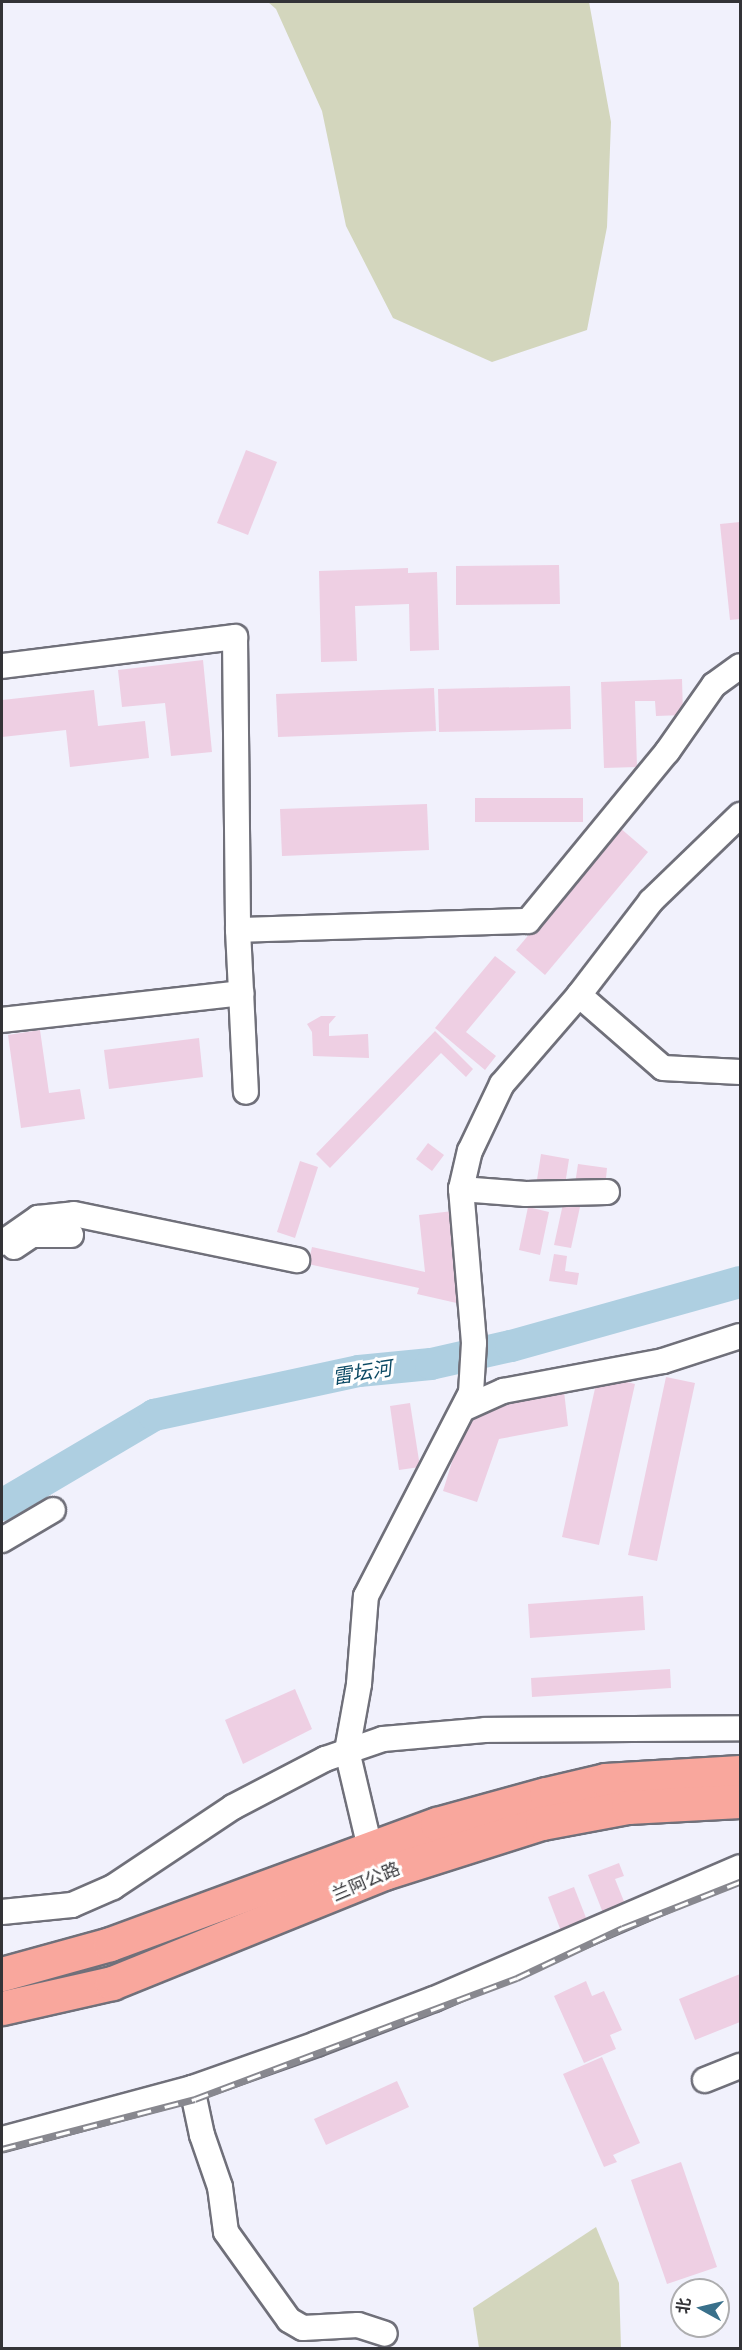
<!DOCTYPE html>
<meta charset="utf-8">
<style>
body{margin:0}
#map{position:relative;width:742px;height:2350px;overflow:hidden;background:#f1f1fc;font-family:"Work Sans","Noto Sans SC",sans-serif}
div>[style]{position:absolute}
.green>*{inset:0;background:#d3d6bd}
.river>*{height:32px;margin:-16px;padding:0 16px;transform-origin:16px;border-radius:16px;background:#aecfe1}
.building>*{inset:0;background:#eecfe3}
.roads{filter:drop-shadow(2px 0 #70707a) drop-shadow(-2px 0 #70707a) drop-shadow(0 2px #70707a) drop-shadow(0 -2px #70707a)}
.minor>*{height:24px;margin:-12px;padding:0 12px;transform-origin:12px;border-radius:12px;background:#fff}
.highway>*{height:33px;margin:-16.5px;padding:0 16.5px;transform-origin:16.5px;border-radius:16.5px;background:#f9a79d}
.rail>*{height:7px;margin-top:-3.5px;transform-origin:0;background:repeating-linear-gradient(90deg,#fff 0 14px,#88888f 0 28px);box-sizing:border-box;border-block:2px solid #88888f}
span{translate:-50% -50%;white-space:nowrap;text-align:center;line-height:1.15;-webkit-text-stroke:6px #fff;paint-order:stroke}
.street-label{font-size:18px;color:#333337}
.water-label{font-size:20px;color:#0d4b65;font-style:italic}
.frame{position:absolute;inset:0;border:3px solid #333337;pointer-events:none}
.north{position:absolute;left:670px;top:2278px;width:60px;height:60px;box-sizing:border-box;background:#fff;border:2px solid #adadaf;border-radius:50%;rotate:278deg;font-size:16px;font-weight:700;line-height:24px;text-align:center;color:#333337}
.north::after{content:'';display:block;margin:auto;width:21px;height:27px;background:#39708b;clip-path:polygon(50% 0,100% 100%,50% 72%,0 100%)}
</style>
<div id="map">
<div class="green">
<div style="clip-path:polygon(268px 2px,589px 2px,611px 122px,607px 227px,587px 330px,492px 362px,393px 318px,346px 226px,322px 111px,276px 9px)"></div>
<div style="clip-path:polygon(596px 2227px,619px 2283px,621px 2348px,479px 2348px,473px 2308px)"></div>
</div>
<div class="river">
<div style="left:2px;top:1505px;width:177px;rotate:-30.6deg"></div>
<div style="left:154px;top:1415px;width:210px;rotate:-12.1deg"></div>
<div style="left:359px;top:1371px;width:72px;rotate:-5.6deg"></div>
<div style="left:431px;top:1364px;width:82px;rotate:-12.7deg"></div>
<div style="left:511px;top:1346px;width:238px;rotate:-15.6deg"></div>
</div>
<div class="building">
<div style="clip-path:polygon(246px 450px,277px 462px,248px 535px,217px 523px)"></div>
<div style="clip-path:polygon(740px 522px,740px 619px,730px 620px,720px 524px)"></div>
<div style="clip-path:polygon(559px 565px,560px 604px,456px 605px,456px 566px)"></div>
<div style="clip-path:polygon(408px 568px,408px 573px,437px 572px,439px 650px,410px 651px,409px 604px,355px 606px,357px 661px,321px 662px,319px 571px)"></div>
<div style="clip-path:polygon(203px 660px,212px 752px,171px 756px,165px 703px,122px 707px,118px 670px)"></div>
<div style="clip-path:polygon(682px 679px,683px 715px,656px 716px,655px 701px,635px 701px,637px 767px,604px 768px,601px 682px)"></div>
<div style="clip-path:polygon(570px 686px,571px 729px,439px 732px,438px 689px)"></div>
<div style="clip-path:polygon(434px 688px,436px 731px,278px 737px,276px 694px)"></div>
<div style="clip-path:polygon(94px 690px,98px 726px,145px 721px,149px 758px,70px 767px,66px 730px,2px 737px,2px 700px)"></div>
<div style="clip-path:polygon(475px 798px,583px 798px,583px 822px,475px 822px)"></div>
<div style="clip-path:polygon(427px 804px,429px 850px,282px 856px,280px 809px)"></div>
<div style="clip-path:polygon(619px 827px,648px 852px,545px 975px,516px 950px)"></div>
<div style="clip-path:polygon(495px 956px,516px 972px,466px 1032px,496px 1056px,485px 1070px,435px 1028px)"></div>
<div style="clip-path:polygon(321px 1016px,336px 1016px,329px 1024px,329px 1036px,368px 1034px,369px 1058px,313px 1056px,312px 1032px,307px 1024px)"></div>
<div style="clip-path:polygon(40px 1030px,49px 1093px,80px 1089px,85px 1119px,21px 1128px,8px 1035px)"></div>
<div style="clip-path:polygon(435px 1031px,473px 1069px,466px 1077px,441px 1053px,330px 1168px,316px 1154px)"></div>
<div style="clip-path:polygon(199px 1038px,203px 1077px,109px 1089px,104px 1050px)"></div>
<div style="clip-path:polygon(428px 1143px,444px 1155px,432px 1171px,416px 1159px)"></div>
<div style="clip-path:polygon(541px 1154px,569px 1159px,564px 1191px,536px 1186px)"></div>
<div style="clip-path:polygon(300px 1161px,318px 1167px,295px 1238px,277px 1232px)"></div>
<div style="clip-path:polygon(578px 1164px,607px 1168px,605px 1188px,575px 1184px)"></div>
<div style="clip-path:polygon(563px 1204px,580px 1207px,571px 1248px,554px 1245px)"></div>
<div style="clip-path:polygon(528px 1207px,549px 1212px,540px 1255px,519px 1250px)"></div>
<div style="clip-path:polygon(453px 1211px,461px 1304px,417px 1294px,419px 1288px,308px 1264px,312px 1247px,425px 1272px,419px 1215px)"></div>
<div style="clip-path:polygon(554px 1254px,567px 1256px,565px 1271px,579px 1273px,577px 1285px,549px 1281px)"></div>
<div style="clip-path:polygon(598px 1375px,635px 1384px,599px 1545px,562px 1537px)"></div>
<div style="clip-path:polygon(666px 1377px,695px 1383px,657px 1561px,628px 1555px)"></div>
<div style="clip-path:polygon(564px 1391px,568px 1426px,499px 1439px,477px 1502px,443px 1491px,463px 1426px,482px 1409px)"></div>
<div style="clip-path:polygon(410px 1403px,420px 1467px,399px 1470px,390px 1406px)"></div>
<div style="clip-path:polygon(643px 1596px,645px 1630px,530px 1638px,528px 1604px)"></div>
<div style="clip-path:polygon(670px 1669px,671px 1688px,532px 1697px,531px 1678px)"></div>
<div style="clip-path:polygon(295px 1689px,312px 1729px,243px 1764px,225px 1720px)"></div>
<div style="clip-path:polygon(619px 1863px,624px 1876px,615px 1879px,629px 1914px,607px 1923px,588px 1875px)"></div>
<div style="clip-path:polygon(574px 1887px,590px 1928px,564px 1939px,548px 1897px)"></div>
<div style="clip-path:polygon(740px 1974px,740px 2022px,695px 2040px,679px 1999px)"></div>
<div style="clip-path:polygon(586px 1981px,592px 1996px,604px 1991px,622px 2030px,610px 2035px,616px 2049px,584px 2063px,554px 1996px)"></div>
<div style="clip-path:polygon(602px 2057px,640px 2143px,613px 2155px,617px 2162px,604px 2167px,563px 2074px)"></div>
<div style="clip-path:polygon(397px 2081px,409px 2107px,326px 2145px,314px 2119px)"></div>
<div style="clip-path:polygon(681px 2162px,717px 2267px,667px 2284px,631px 2180px)"></div>
</div>
<div class="roads">
<div class="minor">
<div style="left:2px;top:666px;width:235px;rotate:-7.1deg"></div>
<div style="left:235px;top:637px;width:293px;rotate:89.4deg"></div>
<div style="left:238px;top:930px;width:162px;rotate:87.2deg"></div>
<div style="left:238px;top:930px;width:290px;rotate:-1.8deg"></div>
<div style="left:528px;top:921px;width:219px;rotate:-50.6deg"></div>
<div style="left:667px;top:752px;width:82px;rotate:-55deg"></div>
<div style="left:714px;top:685px;width:32px;rotate:-36deg"></div>
<div style="left:579px;top:995px;width:111px;rotate:41deg"></div>
<div style="left:663px;top:1068px;width:77px;rotate:3deg"></div>
<div style="left:2px;top:1020px;width:241px;rotate:-6.4deg"></div>
<div style="left:461px;top:1189px;width:65px;rotate:4.4deg"></div>
<div style="left:526px;top:1194px;width:81px;rotate:-1.4deg"></div>
<div style="left:2px;top:1243px;width:44px;rotate:-34.8deg"></div>
<div style="left:38px;top:1218px;width:36px;rotate:-6deg"></div>
<div style="left:74px;top:1214px;width:228px;rotate:11.7deg"></div>
<div style="left:14px;top:1247px;width:22px;rotate:-34deg"></div>
<div style="left:32px;top:1235px;width:39px"></div>
<div style="left:465px;top:1408px;width:42px;rotate:-24.1deg"></div>
<div style="left:503px;top:1391px;width:163px;rotate:-10.6deg"></div>
<div style="left:663px;top:1361px;width:81px;rotate:-18deg"></div>
<div style="left:2px;top:1540px;width:59px;rotate:-30.5deg"></div>
<div style="left:378px;top:1862px;width:16px;rotate:-120deg"></div>
<div style="left:370px;top:1848px;width:100px;rotate:-103.3deg"></div>
<div style="left:347px;top:1751px;width:68px;rotate:-79.8deg"></div>
<div style="left:359px;top:1684px;width:88px;rotate:-85.5deg"></div>
<div style="left:366px;top:1596px;width:229px;rotate:-62.7deg"></div>
<div style="left:471px;top:1393px;width:50px;rotate:-86.6deg"></div>
<div style="left:474px;top:1343px;width:155px;rotate:-94.8deg"></div>
<div style="left:461px;top:1189px;width:39px;rotate:-77deg"></div>
<div style="left:470px;top:1151px;width:74px;rotate:-64.5deg"></div>
<div style="left:502px;top:1084px;width:118px;rotate:-49.1deg"></div>
<div style="left:579px;top:995px;width:118px;rotate:-52.5deg"></div>
<div style="left:651px;top:901px;width:124px;rotate:-44deg"></div>
<div style="left:2px;top:1912px;width:70px;rotate:-5.7deg"></div>
<div style="left:72px;top:1905px;width:45px;rotate:-23.7deg"></div>
<div style="left:113px;top:1887px;width:144px;rotate:-33.7deg"></div>
<div style="left:233px;top:1807px;width:104px;rotate:-27.6deg"></div>
<div style="left:325px;top:1759px;width:61px;rotate:-19deg"></div>
<div style="left:383px;top:1739px;width:102px;rotate:-5deg"></div>
<div style="left:485px;top:1730px;width:255px;rotate:-0.4deg"></div>
<div style="left:705px;top:2080px;width:38px;rotate:-22deg"></div>
<div style="left:192px;top:2088px;width:48px;rotate:78deg"></div>
<div style="left:202px;top:2135px;width:55px;rotate:70.9deg"></div>
<div style="left:220px;top:2187px;width:45px;rotate:82.4deg"></div>
<div style="left:226px;top:2232px;width:108px;rotate:54.4deg"></div>
<div style="left:289px;top:2320px;width:16px;rotate:30deg"></div>
<div style="left:303px;top:2328px;width:55px;rotate:-3.1deg"></div>
<div style="left:358px;top:2325px;width:28px;rotate:18deg"></div>
<div style="left:2px;top:2139px;width:197px;rotate:-15deg"></div>
<div style="left:192px;top:2088px;width:132px;rotate:-19.5deg"></div>
<div style="left:316px;top:2044px;width:126px;rotate:-20.9deg"></div>
<div style="left:434px;top:1999px;width:333px;rotate:-23.3deg"></div>
</div>
<div class="highway">
<div style="left:2px;top:1974px;width:112px;rotate:-15.5deg"></div>
<div style="left:110px;top:1944px;width:348px;rotate:-20.2deg"></div>
<div style="left:437px;top:1824px;width:113px;rotate:-15.4deg"></div>
<div style="left:546px;top:1794px;width:61px;rotate:-13.3deg"></div>
<div style="left:605px;top:1780px;width:135px;rotate:-3.4deg"></div>
<div style="left:2px;top:2008px;width:113px;rotate:-12.8deg"></div>
<div style="left:112px;top:1983px;width:293px;rotate:-22deg"></div>
<div style="left:384px;top:1873px;width:166px;rotate:-17.6deg"></div>
<div style="left:542px;top:1823px;width:87px;rotate:-10.5deg"></div>
<div style="left:628px;top:1807px;width:112px;rotate:-3.1deg"></div>
</div>
</div>
<div class="rail">
<div style="left:2px;top:2149px;width:199px;rotate:-14.5deg"></div>
<div style="left:195px;top:2099px;width:344px;rotate:-20.6deg"></div>
<div style="left:517px;top:1978px;width:117px;rotate:-25.3deg"></div>
<div style="left:623px;top:1928px;width:126px;rotate:-21.5deg"></div>
</div>
<div class="street-label">
<span style="left:366px;top:1882px;rotate:-23deg">兰阿公路</span>
</div>
<div class="water-label">
<span style="left:362px;top:1373px;rotate:-9deg">雷坛河</span>
</div>
<div class="frame"></div>
<div class="north">北</div>
</div>
